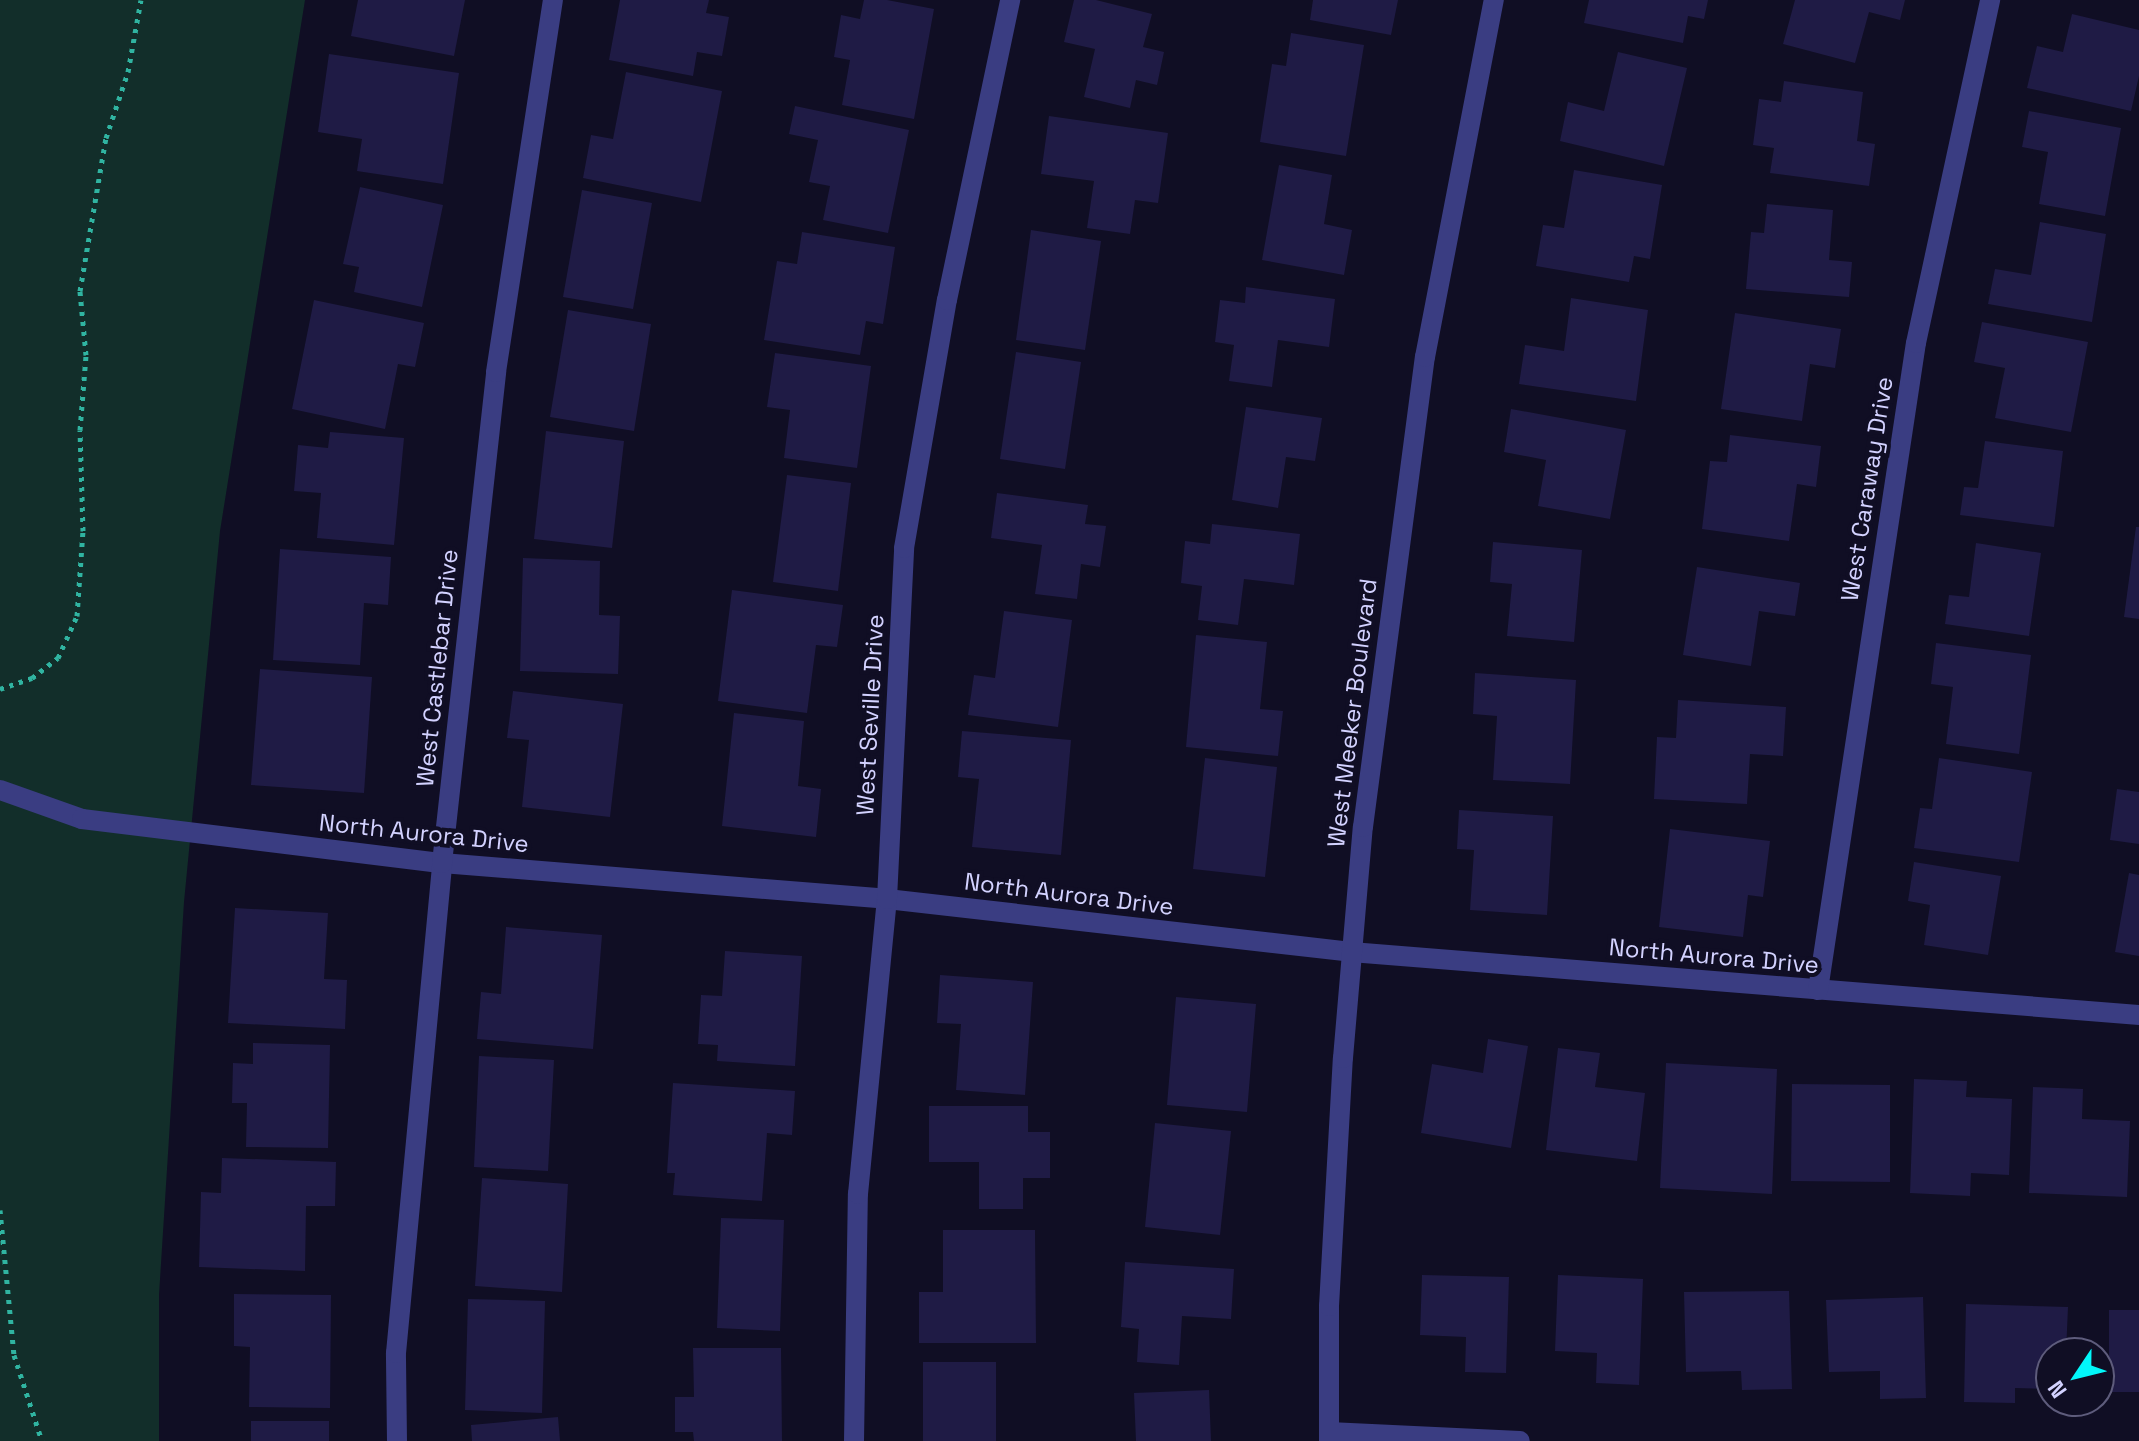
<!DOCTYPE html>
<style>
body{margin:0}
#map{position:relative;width:2139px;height:1441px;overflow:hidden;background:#100e24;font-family:"Space Grotesk",sans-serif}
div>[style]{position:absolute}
.green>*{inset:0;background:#122e2a}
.building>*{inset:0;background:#1f1b45}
.path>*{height:5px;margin-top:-2.5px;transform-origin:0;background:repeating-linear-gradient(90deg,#30b4a1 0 4px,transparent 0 10px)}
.minor>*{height:20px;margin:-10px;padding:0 10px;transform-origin:10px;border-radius:10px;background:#3a3d82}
span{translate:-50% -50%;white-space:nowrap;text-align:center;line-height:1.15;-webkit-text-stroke:8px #100e24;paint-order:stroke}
.street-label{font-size:24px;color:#d3d2ff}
.north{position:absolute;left:2035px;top:1337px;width:80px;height:80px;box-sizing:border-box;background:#100e24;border:2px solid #5e5c7c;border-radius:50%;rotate:235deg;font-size:22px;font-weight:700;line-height:32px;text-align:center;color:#d3d2ff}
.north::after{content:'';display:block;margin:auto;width:28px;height:36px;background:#02f7fa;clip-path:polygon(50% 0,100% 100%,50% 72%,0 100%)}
</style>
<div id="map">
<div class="green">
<div style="clip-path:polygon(0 0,305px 0,220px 531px,184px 902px,159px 1295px,159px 1441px,0 1441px)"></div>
</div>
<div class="building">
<div style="clip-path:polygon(358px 0,465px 0,454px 56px,351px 36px)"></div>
<div style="clip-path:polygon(620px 0,709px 0,706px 13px,729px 17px,722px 56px,697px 52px,693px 76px,609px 60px)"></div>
<div style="clip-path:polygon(864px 0,887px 0,934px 9px,914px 119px,842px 105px,850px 60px,834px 57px,841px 15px,860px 19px)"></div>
<div style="clip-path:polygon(1074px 0,1096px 0,1152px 14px,1143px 47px,1164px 52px,1157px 85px,1136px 80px,1130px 108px,1084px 97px,1095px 49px,1064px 42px)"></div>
<div style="clip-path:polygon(1313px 0,1398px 0,1391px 35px,1310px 20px)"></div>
<div style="clip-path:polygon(1589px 0,1708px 0,1704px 19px,1688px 16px,1683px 43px,1584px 23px)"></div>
<div style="clip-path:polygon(1795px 0,1905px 0,1900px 20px,1869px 12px,1855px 63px,1783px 44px)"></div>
<div style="clip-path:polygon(2072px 14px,2139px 30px,2139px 76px,2131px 111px,2027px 88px,2037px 46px,2063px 52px)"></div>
<div style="clip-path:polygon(1291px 33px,1364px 45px,1346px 156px,1260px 142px,1272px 64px,1286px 66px)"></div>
<div style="clip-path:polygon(1618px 52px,1687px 68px,1664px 166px,1560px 141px,1568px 102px,1604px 111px)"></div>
<div style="clip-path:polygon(329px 54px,459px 73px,443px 184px,357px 171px,362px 139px,318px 132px)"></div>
<div style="clip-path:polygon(626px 72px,722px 91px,701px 202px,583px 178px,591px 135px,613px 139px)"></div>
<div style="clip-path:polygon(1784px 81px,1863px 92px,1857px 141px,1875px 144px,1869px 186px,1770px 173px,1774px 148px,1753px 145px,1759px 99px,1781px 102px)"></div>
<div style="clip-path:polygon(795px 106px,909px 130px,888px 233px,823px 220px,830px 186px,809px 182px,818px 140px,789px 134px)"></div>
<div style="clip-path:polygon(2029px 111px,2121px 128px,2105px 216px,2039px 204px,2048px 152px,2022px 147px)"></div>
<div style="clip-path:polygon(1049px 116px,1168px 133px,1158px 203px,1135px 200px,1130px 234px,1087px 228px,1094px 181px,1041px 174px)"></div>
<div style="clip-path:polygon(1279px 165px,1332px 175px,1324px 224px,1352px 230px,1344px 275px,1262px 260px)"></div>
<div style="clip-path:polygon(1574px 170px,1662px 185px,1650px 259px,1634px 256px,1629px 282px,1536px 266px,1543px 225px,1564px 228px)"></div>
<div style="clip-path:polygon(360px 187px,443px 205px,422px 307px,354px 292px,359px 267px,343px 264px)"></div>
<div style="clip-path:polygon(582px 190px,652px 203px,633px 309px,563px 297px)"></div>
<div style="clip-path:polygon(1767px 204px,1833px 210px,1829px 260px,1852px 262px,1849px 297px,1746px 289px,1751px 232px,1764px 233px)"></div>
<div style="clip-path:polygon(2040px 222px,2106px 234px,2092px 322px,1988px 304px,1995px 269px,2031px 275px)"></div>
<div style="clip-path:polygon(1031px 230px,1101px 241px,1085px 350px,1016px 340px)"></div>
<div style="clip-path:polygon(802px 232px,895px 247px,883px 324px,866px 321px,860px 355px,764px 340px,777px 261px,797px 264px)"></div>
<div style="clip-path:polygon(1246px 287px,1335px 299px,1329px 347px,1278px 340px,1272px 387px,1229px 381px,1234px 345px,1215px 342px,1220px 300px,1245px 303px)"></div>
<div style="clip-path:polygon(1571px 298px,1648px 310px,1636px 401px,1519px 384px,1525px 345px,1564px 351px)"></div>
<div style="clip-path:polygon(314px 300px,424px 323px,415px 367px,398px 364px,385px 429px,292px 409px)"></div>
<div style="clip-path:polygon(568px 310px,651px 324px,634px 431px,550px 417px)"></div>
<div style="clip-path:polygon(1735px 313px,1841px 329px,1835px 368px,1810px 364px,1802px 421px,1721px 409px)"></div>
<div style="clip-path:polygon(1982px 322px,2088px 342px,2071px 432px,1995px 418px,2005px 368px,1974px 362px)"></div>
<div style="clip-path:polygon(1016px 352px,1081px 362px,1065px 469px,1000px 459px)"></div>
<div style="clip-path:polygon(775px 353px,871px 366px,857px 468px,784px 458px,790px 410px,767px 407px)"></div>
<div style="clip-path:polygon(1246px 407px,1322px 418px,1315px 461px,1286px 457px,1278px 508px,1232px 500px)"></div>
<div style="clip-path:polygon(1511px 409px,1626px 430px,1610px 519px,1538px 506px,1546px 460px,1504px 452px)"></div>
<div style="clip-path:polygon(546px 431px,624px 441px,612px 548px,534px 539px)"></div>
<div style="clip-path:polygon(330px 432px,404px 438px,394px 545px,317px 538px,321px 493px,294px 491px,298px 445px,328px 448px)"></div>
<div style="clip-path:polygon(1730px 435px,1821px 446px,1816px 487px,1797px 484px,1789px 541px,1702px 529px,1710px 461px,1727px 462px)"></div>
<div style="clip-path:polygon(1985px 441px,2063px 451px,2054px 527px,1960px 515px,1964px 487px,1978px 488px)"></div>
<div style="clip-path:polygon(787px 475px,851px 483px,838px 591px,773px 582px)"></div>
<div style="clip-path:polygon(997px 493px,1088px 505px,1085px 524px,1106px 526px,1100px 567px,1081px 564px,1077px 599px,1035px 594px,1042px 545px,991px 538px)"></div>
<div style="clip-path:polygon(1212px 524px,1300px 534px,1294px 585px,1244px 579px,1238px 625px,1198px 620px,1202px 586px,1181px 583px,1185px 541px,1210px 544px)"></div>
<div style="clip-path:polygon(2136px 527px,2139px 527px,2139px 619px,2124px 617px)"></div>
<div style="clip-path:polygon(1493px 542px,1582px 550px,1574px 642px,1507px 636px,1512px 584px,1490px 582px)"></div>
<div style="clip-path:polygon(1976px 543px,2041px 553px,2029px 636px,1945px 624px,1949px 595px,1969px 597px)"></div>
<div style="clip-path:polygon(280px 549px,391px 557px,388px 605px,364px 603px,360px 665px,273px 660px)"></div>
<div style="clip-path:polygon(523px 558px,600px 561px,599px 615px,620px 616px,618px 674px,520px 671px)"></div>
<div style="clip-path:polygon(1697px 567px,1800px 583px,1795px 616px,1759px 611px,1751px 666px,1683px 655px)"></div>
<div style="clip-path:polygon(732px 590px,843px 605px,837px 647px,816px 645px,807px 713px,718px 701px)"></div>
<div style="clip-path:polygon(1004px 611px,1072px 620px,1058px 727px,968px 715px,974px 675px,995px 678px)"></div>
<div style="clip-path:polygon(1196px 635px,1267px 642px,1260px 709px,1283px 711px,1278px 756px,1186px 747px)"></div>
<div style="clip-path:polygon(1936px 643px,2031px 655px,2019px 754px,1946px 744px,1953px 687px,1931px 684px)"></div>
<div style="clip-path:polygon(260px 669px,372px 677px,364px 793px,251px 785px)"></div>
<div style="clip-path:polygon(1475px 673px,1576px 680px,1570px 784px,1493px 780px,1497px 716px,1473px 714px)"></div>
<div style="clip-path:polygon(513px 691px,623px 704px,610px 817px,522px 807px,529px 740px,507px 738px)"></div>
<div style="clip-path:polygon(1678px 700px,1786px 707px,1783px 756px,1750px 754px,1747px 804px,1654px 799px,1657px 737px,1676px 738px)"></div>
<div style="clip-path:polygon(734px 713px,804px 721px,798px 786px,821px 789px,816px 837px,722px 826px)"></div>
<div style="clip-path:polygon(962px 731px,1071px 740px,1061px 855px,972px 847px,979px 779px,958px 777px)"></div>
<div style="clip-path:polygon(1205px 758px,1277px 767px,1265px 877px,1193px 869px)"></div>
<div style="clip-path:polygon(1939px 758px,2032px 772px,2019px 862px,1914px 848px,1920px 808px,1932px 809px)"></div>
<div style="clip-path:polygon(2117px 789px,2139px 792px,2139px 844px,2110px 840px)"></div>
<div style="clip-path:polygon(1459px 810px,1553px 816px,1547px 915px,1470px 910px,1474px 850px,1457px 849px)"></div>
<div style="clip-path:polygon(1670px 829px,1770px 841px,1763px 897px,1748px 895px,1743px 937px,1659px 927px)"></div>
<div style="clip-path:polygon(1914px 862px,2001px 876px,1988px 955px,1924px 945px,1930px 905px,1908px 901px)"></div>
<div style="clip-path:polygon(2129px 873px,2139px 875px,2139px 956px,2115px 952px)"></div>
<div style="clip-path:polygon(235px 908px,328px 913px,324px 979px,347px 980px,345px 1029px,228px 1023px)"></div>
<div style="clip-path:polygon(506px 927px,602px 935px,593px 1049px,477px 1039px,481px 992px,501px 994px)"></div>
<div style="clip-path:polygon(725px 951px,802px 956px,795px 1066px,717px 1061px,718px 1045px,698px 1044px,701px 995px,722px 996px)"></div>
<div style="clip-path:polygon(940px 975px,1033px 982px,1025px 1095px,956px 1090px,961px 1024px,937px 1023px)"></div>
<div style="clip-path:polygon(1176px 997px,1256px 1004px,1247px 1112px,1167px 1105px)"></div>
<div style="clip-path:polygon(1488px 1039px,1528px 1046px,1511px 1148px,1421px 1133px,1432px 1064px,1483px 1073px)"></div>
<div style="clip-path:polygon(253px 1043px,330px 1045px,328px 1148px,246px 1147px,247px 1103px,232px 1103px,233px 1063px,253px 1064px)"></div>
<div style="clip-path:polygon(1558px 1048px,1600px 1053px,1595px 1087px,1645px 1093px,1637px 1161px,1546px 1150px)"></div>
<div style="clip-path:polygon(479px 1056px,554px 1060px,548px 1171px,474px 1167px)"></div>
<div style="clip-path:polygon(1666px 1063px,1777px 1069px,1772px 1194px,1660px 1188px)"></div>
<div style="clip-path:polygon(1914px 1079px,1967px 1081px,1966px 1097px,2012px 1099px,2009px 1175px,1971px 1173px,1970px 1196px,1910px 1193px)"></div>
<div style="clip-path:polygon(673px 1083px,795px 1091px,792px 1135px,767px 1133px,762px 1201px,673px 1195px,675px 1173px,667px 1173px)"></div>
<div style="clip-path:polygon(1792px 1084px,1890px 1085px,1890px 1182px,1791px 1181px)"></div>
<div style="clip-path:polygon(2033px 1087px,2083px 1089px,2082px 1119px,2130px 1121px,2127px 1197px,2029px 1193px)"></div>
<div style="clip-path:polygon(929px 1106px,1028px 1106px,1028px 1132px,1050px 1132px,1050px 1178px,1023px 1178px,1023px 1209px,979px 1209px,979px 1162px,929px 1162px)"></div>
<div style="clip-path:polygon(1155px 1123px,1231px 1131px,1220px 1235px,1145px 1227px)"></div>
<div style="clip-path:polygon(222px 1158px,336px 1162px,335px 1206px,306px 1206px,305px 1271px,199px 1267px,201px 1192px,221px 1193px)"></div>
<div style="clip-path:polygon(482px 1178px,568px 1184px,562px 1292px,475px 1286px)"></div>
<div style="clip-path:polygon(721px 1218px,784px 1220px,780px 1331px,717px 1328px)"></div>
<div style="clip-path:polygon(943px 1230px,1035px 1230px,1036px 1343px,919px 1343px,919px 1292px,943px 1292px)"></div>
<div style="clip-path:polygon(1125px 1262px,1234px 1269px,1231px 1319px,1182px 1316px,1179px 1365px,1137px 1362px,1139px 1329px,1121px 1327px)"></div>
<div style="clip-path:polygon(1422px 1275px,1509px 1277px,1506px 1373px,1465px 1372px,1466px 1337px,1420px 1335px)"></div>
<div style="clip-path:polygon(1558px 1275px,1643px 1279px,1639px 1385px,1596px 1383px,1597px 1353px,1555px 1351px)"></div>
<div style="clip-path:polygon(1789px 1291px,1792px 1389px,1742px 1390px,1741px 1371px,1686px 1372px,1684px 1292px)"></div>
<div style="clip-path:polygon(234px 1294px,331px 1295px,330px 1408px,249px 1407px,250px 1347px,234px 1346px)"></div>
<div style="clip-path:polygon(1923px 1297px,1926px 1398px,1880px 1399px,1880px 1371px,1829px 1372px,1826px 1300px)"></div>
<div style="clip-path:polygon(468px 1299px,545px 1301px,542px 1413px,465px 1410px)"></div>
<div style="clip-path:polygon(1966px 1304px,2068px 1307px,2066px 1353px,2051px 1353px,2051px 1389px,2015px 1388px,2015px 1403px,1964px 1402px)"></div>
<div style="clip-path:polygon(2109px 1310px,2139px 1310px,2139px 1392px,2109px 1392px)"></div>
<div style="clip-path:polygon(693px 1348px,781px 1348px,782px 1441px,694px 1441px,693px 1432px,675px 1432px,675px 1397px,694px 1397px)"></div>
<div style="clip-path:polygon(923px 1362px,996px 1362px,996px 1441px,923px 1441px)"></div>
<div style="clip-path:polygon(1209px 1390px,1211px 1441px,1136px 1441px,1134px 1393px)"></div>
<div style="clip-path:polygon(558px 1417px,560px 1441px,472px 1441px,471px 1425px)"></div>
<div style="clip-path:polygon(251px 1421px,329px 1421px,329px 1441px,251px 1441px)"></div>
</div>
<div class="path">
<div style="left:0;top:689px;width:34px;rotate:-19deg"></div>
<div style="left:32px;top:678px;width:33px;rotate:-38deg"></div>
<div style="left:58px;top:658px;width:46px;rotate:-65.7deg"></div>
<div style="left:77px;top:616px;width:85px;rotate:-86deg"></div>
<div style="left:83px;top:531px;width:101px;rotate:-91.7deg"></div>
<div style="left:80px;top:430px;width:75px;rotate:-85.4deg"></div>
<div style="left:86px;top:355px;width:64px;rotate:-95.4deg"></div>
<div style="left:80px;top:291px;width:155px;rotate:-80.4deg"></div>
<div style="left:106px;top:138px;width:70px;rotate:-71.6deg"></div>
<div style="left:128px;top:72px;width:73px;rotate:-79.8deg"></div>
<div style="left:0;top:1210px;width:146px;rotate:84.5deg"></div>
<div style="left:14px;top:1355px;width:90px;rotate:72deg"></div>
</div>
<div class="minor">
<div style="left:0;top:790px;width:87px;rotate:19.5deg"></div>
<div style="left:82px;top:819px;width:363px;rotate:7deg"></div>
<div style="left:442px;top:863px;width:446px;rotate:4.6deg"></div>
<div style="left:887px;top:899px;width:467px;rotate:6.5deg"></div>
<div style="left:1351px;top:952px;width:791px;rotate:4.57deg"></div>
<div style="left:1818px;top:990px;width:654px;rotate:-81.39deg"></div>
<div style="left:1916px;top:343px;width:351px;rotate:-77.8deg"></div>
<div style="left:1329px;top:1432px;width:191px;rotate:2.7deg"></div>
<div style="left:397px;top:1441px;width:88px;rotate:-90.7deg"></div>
<div style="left:396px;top:1353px;width:492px;rotate:-84.6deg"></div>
<div style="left:442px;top:863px;width:494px;rotate:-83.7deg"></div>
<div style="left:496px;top:372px;width:376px;rotate:-81.3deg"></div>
<div style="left:854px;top:1441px;width:247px;rotate:-89.1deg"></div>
<div style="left:858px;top:1194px;width:296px;rotate:-84.4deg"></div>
<div style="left:887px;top:899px;width:351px;rotate:-87.2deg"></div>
<div style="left:904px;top:548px;width:252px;rotate:-80.2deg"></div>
<div style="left:947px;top:300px;width:307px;rotate:-78.1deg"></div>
<div style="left:1329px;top:1441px;width:135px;rotate:-90deg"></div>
<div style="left:1329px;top:1306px;width:248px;rotate:-86.8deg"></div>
<div style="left:1343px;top:1058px;width:232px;rotate:-85.1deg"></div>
<div style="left:1363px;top:827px;width:474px;rotate:-82.5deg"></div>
<div style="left:1425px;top:357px;width:364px;rotate:-79.1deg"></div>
</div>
<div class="street-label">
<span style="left:1867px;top:489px;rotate:-81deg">West Caraway Drive</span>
<span style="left:437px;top:668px;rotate:-84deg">West Castlebar Drive</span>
<span style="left:1352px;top:713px;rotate:-83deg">West Meeker Boulevard</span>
<span style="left:870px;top:715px;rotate:-87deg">West Seville Drive</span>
<span style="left:424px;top:833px;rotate:6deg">North Aurora Drive</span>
<span style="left:1069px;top:894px;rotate:7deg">North Aurora Drive</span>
<span style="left:1714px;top:956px;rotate:5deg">North Aurora Drive</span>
</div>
<div class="north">N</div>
</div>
